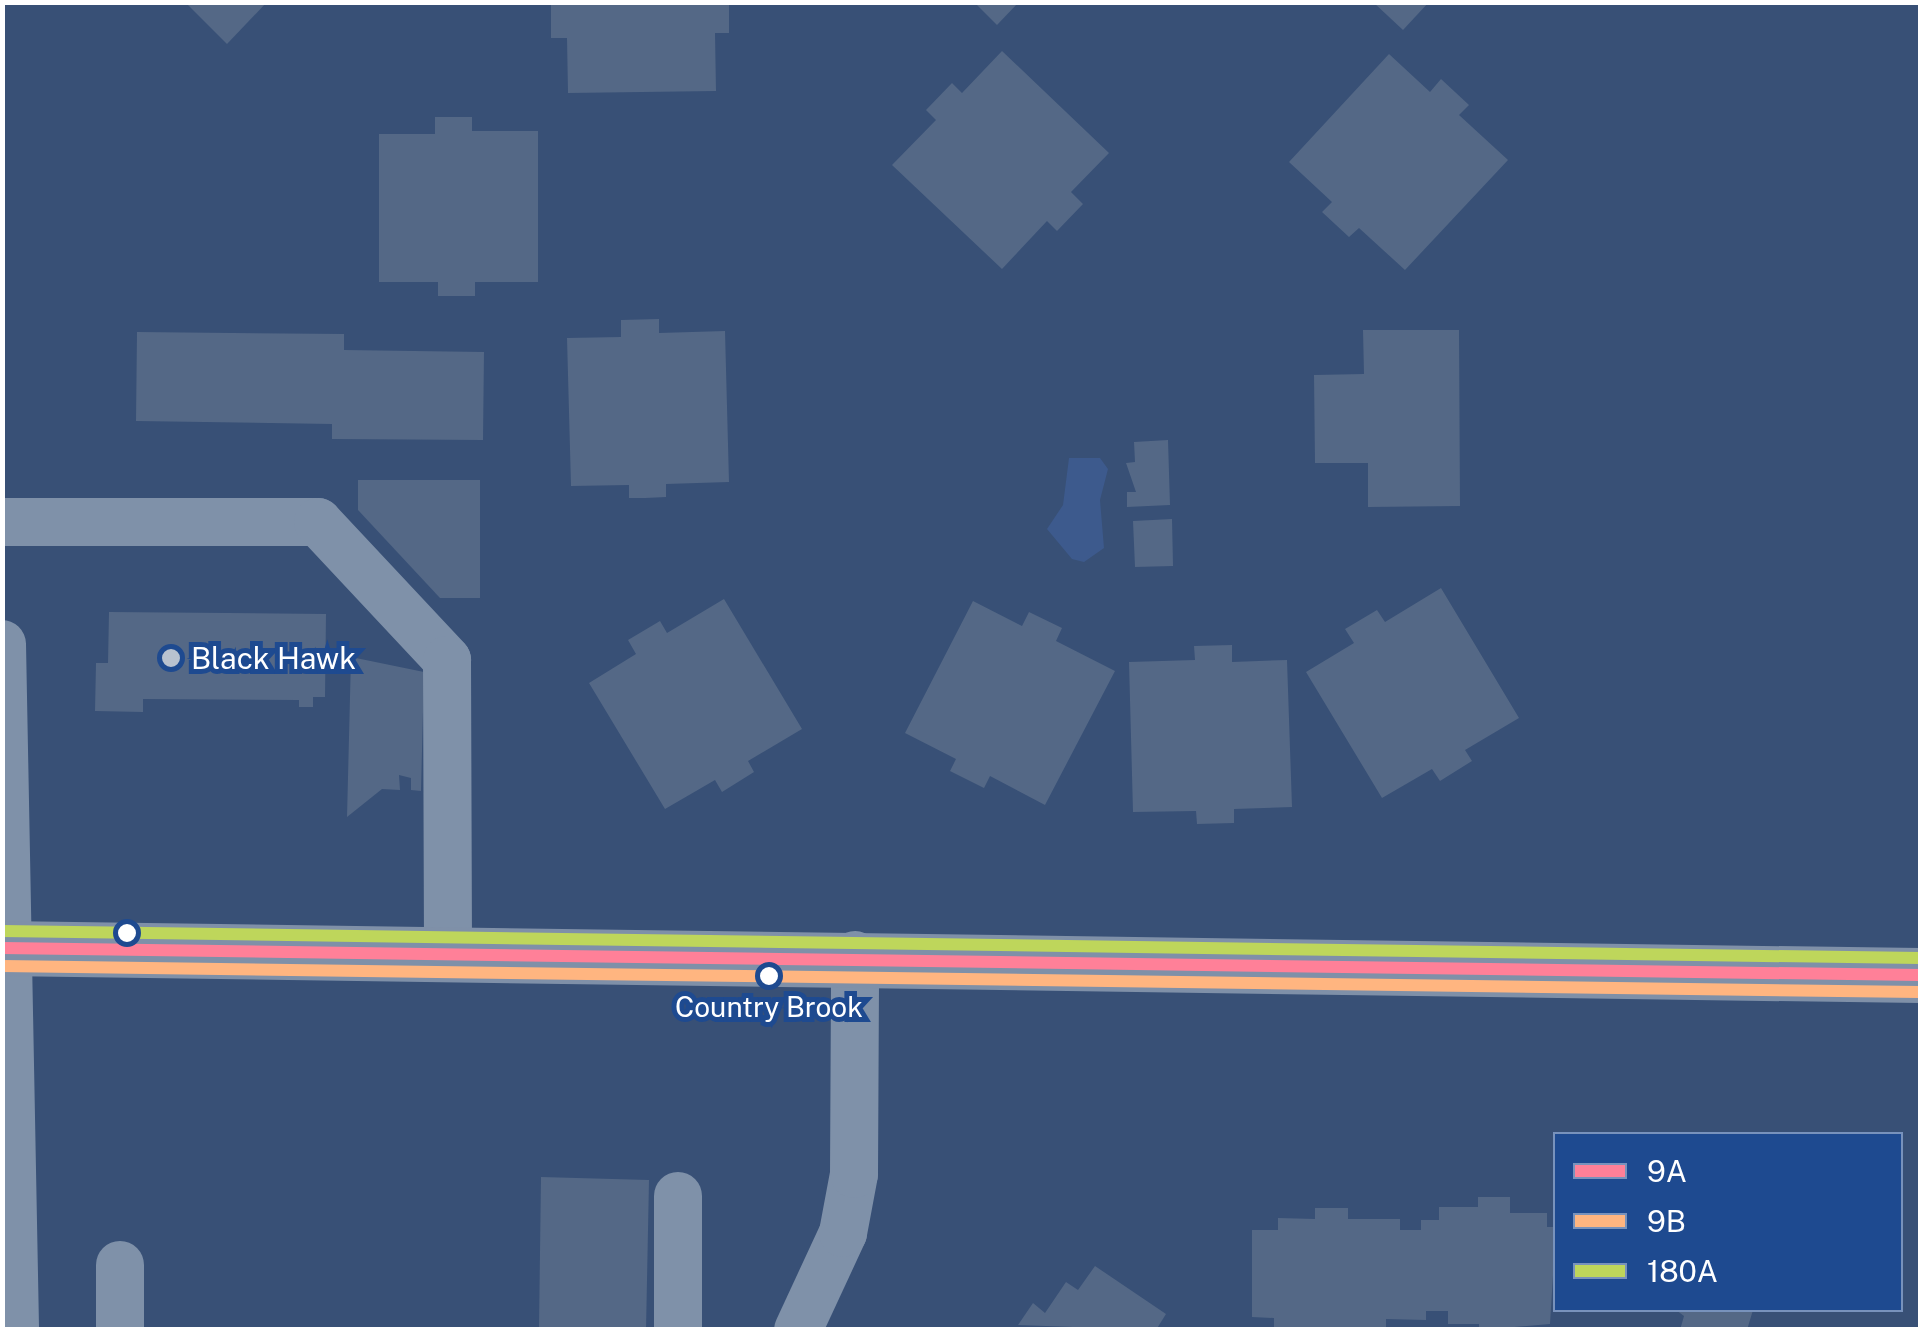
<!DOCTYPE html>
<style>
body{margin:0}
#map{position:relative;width:1923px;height:1332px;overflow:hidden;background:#385076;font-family:"Public Sans",sans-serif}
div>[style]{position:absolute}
.water>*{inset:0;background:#3d5a8d}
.building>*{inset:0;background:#546886}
.minor>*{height:48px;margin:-24px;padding:0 24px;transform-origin:24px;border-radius:24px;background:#7f91a9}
.major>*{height:55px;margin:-27.5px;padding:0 27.5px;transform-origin:27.5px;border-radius:27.5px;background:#7f90a8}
.bus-1>*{height:12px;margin:-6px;padding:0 6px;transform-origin:6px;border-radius:6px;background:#ff8098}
.bus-2>*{height:12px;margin:-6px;padding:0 6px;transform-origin:6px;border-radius:6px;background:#ffb580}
.bus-3>*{height:12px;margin:-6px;padding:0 6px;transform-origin:6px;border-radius:6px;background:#bed65b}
.dots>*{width:28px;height:28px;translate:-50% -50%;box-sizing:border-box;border:5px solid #1e4a90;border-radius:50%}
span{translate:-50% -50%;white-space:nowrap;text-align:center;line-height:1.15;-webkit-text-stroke:10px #1e4a90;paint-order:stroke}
.bus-label{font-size:28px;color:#fff}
.poi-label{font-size:30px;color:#fff}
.left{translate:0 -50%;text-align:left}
.frame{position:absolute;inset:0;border:5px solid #fff;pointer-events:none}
.legend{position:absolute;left:1553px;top:1132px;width:350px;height:180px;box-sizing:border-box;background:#1e4a90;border:2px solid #7892bc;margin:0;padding:12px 18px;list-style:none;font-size:30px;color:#fff}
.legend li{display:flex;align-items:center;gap:20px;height:50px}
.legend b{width:50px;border:2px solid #7892bc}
</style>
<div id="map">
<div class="water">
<div style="clip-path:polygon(1069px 458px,1100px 458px,1108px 469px,1100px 500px,1104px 548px,1084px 562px,1072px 559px,1047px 529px,1063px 505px)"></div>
</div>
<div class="building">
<div style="clip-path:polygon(185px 2px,267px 2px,227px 44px)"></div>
<div style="clip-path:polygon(551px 2px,729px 2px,729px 33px,715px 33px,716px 91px,568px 93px,567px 38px,551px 38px)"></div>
<div style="clip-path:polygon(974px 2px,1019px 2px,997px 25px)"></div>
<div style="clip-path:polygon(1373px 2px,1429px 2px,1403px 30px)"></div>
<div style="clip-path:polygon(1002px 51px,1109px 153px,1071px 192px,1083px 204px,1057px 231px,1047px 221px,1002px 269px,892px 165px,936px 120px,926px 110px,952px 83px,962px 93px)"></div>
<div style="clip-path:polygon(1389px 54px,1430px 92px,1441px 79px,1469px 105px,1459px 115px,1508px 160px,1405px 270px,1359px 228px,1349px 237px,1322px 212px,1332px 202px,1289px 162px)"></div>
<div style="clip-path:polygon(435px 117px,472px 117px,472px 131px,538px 131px,538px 282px,475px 282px,475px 296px,438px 296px,438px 282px,379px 282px,379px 134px,435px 134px)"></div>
<div style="clip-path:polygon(659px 319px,659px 333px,725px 331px,729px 482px,666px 484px,666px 497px,645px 498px,629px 498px,629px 485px,571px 486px,567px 338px,621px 337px,621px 320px)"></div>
<div style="clip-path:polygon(1363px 330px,1459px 330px,1460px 506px,1368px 507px,1368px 463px,1315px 463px,1314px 375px,1364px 374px)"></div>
<div style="clip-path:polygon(137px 332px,344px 334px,344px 350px,484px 352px,483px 440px,332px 439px,332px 424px,136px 421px)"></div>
<div style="clip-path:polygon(1168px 440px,1170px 505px,1127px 507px,1127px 492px,1136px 492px,1126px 463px,1135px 462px,1134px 442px)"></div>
<div style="clip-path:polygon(358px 480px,480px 480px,480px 598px,440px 598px,358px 510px)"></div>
<div style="clip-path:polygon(1172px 519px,1173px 566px,1135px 567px,1133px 521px)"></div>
<div style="clip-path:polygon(1441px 588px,1519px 718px,1465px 750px,1472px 761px,1440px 781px,1432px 769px,1382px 798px,1306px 672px,1354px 643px,1345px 629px,1377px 610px,1385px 622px)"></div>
<div style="clip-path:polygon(724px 599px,802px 729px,748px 761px,754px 772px,722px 792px,715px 780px,665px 809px,589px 683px,636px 654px,628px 640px,660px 621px,667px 633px)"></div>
<div style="clip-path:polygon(973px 601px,1022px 626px,1029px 612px,1062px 628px,1056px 641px,1115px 671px,1045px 805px,990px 776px,984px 788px,950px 771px,956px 759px,905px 733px)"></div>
<div style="clip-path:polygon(109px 612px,326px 614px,325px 697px,313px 697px,313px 707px,299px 707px,299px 700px,143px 699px,143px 712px,95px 711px,96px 663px,108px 663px)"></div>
<div style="clip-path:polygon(1232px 645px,1232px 662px,1287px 660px,1292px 807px,1234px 809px,1234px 823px,1197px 824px,1196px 811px,1133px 812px,1129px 662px,1195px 660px,1194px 646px)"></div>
<div style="clip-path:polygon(351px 657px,424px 672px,421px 791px,411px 790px,411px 778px,399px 775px,400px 790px,382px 789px,347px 817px)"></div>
<div style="clip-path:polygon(541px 1177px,649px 1180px,646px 1330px,539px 1330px)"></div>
<div style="clip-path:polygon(1478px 1197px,1510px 1197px,1510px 1213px,1547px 1213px,1547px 1227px,1556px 1227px,1550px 1324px,1479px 1330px,1479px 1324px,1448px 1324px,1448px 1311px,1426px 1311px,1426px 1320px,1386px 1319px,1386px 1330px,1274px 1330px,1274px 1318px,1252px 1317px,1252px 1230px,1278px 1230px,1278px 1218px,1315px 1219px,1315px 1208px,1348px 1208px,1348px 1219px,1400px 1219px,1400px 1230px,1421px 1230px,1421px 1220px,1439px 1220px,1439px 1207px,1478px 1207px)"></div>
<div style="clip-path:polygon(1095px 1266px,1166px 1314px,1156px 1330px,1018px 1325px,1033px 1303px,1045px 1313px,1066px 1282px,1078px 1290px)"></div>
<div style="clip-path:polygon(1676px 1310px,1753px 1310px,1747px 1330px,1680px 1330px,1684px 1316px)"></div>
</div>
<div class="minor">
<div style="left:2px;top:522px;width:316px"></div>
<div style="left:318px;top:522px;width:189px;rotate:46.9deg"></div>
<div style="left:447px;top:660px;width:292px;rotate:89.8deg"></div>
<div style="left:2px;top:644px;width:686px;rotate:88.91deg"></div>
<div style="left:120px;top:1330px;width:65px;rotate:-90deg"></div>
<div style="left:678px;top:1330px;width:134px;rotate:-90deg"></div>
<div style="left:798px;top:1330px;width:107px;rotate:-65.1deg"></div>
<div style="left:843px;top:1233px;width:60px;rotate:-79.4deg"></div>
<div style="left:854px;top:1174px;width:219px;rotate:-89.7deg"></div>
</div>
<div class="major">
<div style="left:2px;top:948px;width:1918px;rotate:0.81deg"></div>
</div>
<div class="bus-1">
<div style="left:2px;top:948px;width:1918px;rotate:0.81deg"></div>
</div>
<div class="bus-2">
<div style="left:2px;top:966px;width:1918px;rotate:0.78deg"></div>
</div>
<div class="bus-3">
<div style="left:2px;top:931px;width:1918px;rotate:0.81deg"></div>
</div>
<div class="dots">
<div style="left:171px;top:658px;background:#b9c2cf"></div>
<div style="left:127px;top:933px;background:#fff"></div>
<div style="left:769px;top:976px;background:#fff"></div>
</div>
<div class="bus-label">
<span style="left:769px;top:1007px">Country Brook</span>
</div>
<div class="poi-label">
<span class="left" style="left:191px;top:658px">Black Hawk</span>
</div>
<div class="frame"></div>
<ul class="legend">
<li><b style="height:12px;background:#ff8098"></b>9A</li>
<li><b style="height:12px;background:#ffb580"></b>9B</li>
<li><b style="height:12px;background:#bed65b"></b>180A</li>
</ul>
</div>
